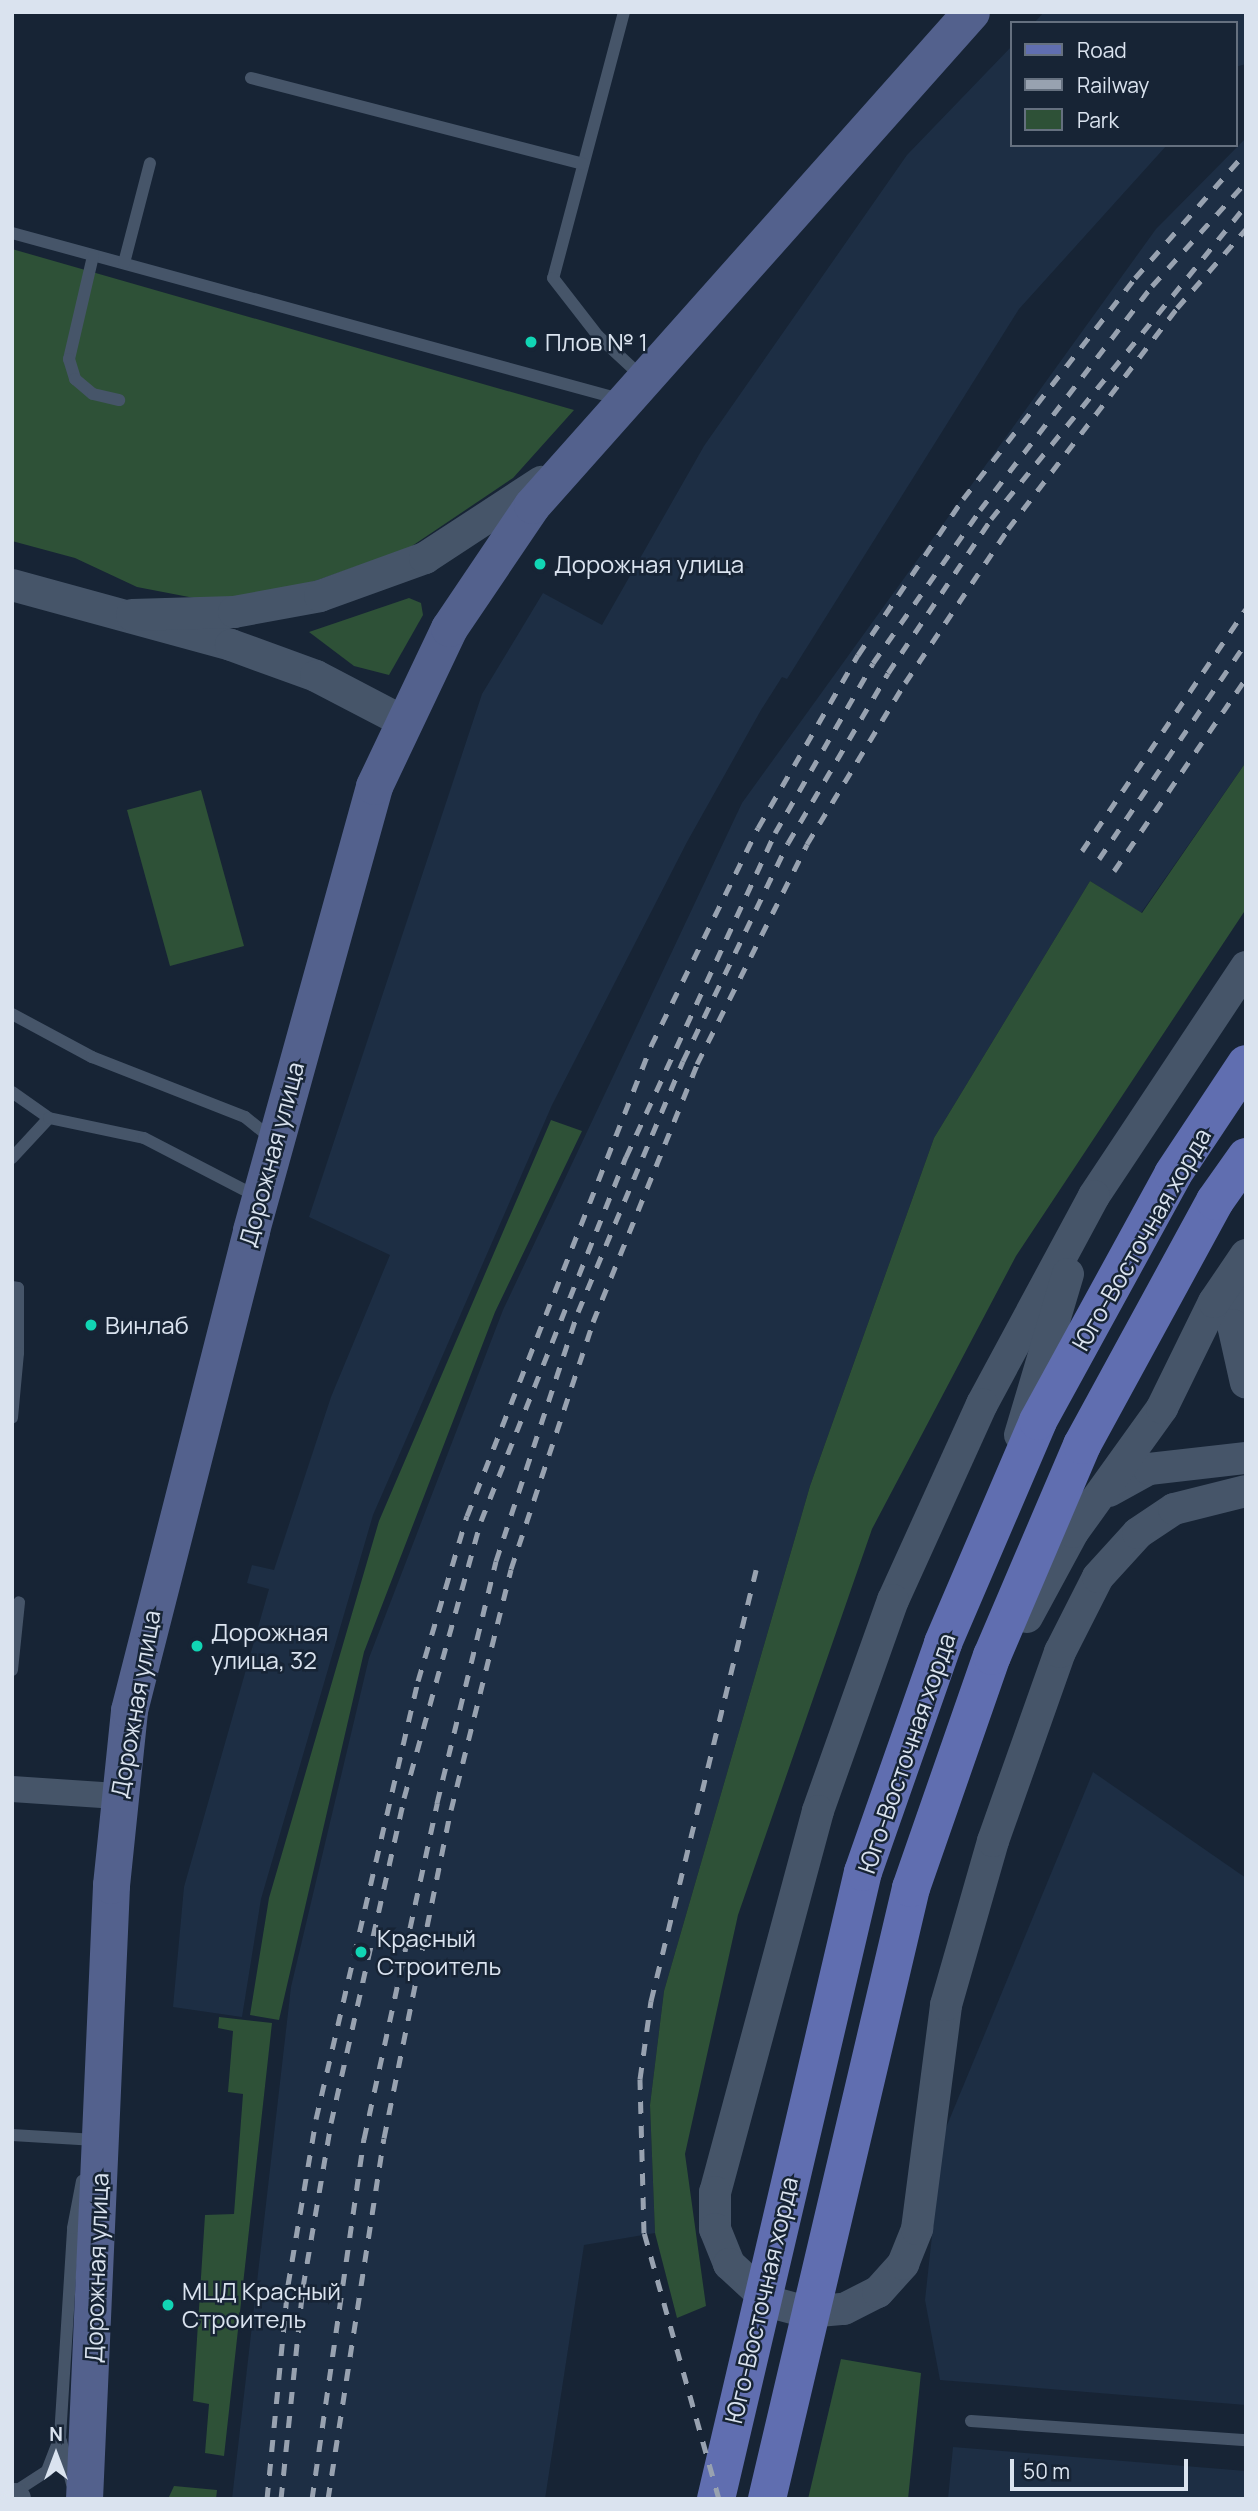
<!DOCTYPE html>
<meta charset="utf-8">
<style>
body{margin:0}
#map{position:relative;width:1258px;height:2511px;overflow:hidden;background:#172435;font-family:Manrope,sans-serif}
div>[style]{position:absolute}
.built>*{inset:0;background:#1d2e44}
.green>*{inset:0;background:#2e5137}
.service>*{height:12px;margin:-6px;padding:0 6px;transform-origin:6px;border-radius:6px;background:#465569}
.minor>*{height:26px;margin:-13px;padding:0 13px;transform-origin:13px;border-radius:13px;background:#465569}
.tertiary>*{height:32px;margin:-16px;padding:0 16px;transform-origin:16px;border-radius:16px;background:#465569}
.secondary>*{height:37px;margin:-18.5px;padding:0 18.5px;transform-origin:18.5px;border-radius:18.5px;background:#53618d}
.primary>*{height:38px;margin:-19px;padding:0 19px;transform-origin:19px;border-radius:19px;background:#606eb0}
.rail>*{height:5px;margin-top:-2.5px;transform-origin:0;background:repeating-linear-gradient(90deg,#98a2b0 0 12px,transparent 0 24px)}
.dots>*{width:19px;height:19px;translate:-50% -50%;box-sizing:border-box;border:4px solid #172435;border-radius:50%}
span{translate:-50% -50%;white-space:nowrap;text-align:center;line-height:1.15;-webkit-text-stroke:5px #172435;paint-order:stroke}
.poi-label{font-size:24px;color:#dae3ef}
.left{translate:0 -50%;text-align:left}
.street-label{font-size:24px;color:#dae3ef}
.frame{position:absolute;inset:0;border:14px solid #dae3ef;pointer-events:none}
.legend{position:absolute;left:1010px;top:21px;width:228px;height:126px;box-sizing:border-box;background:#172435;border:2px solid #65707f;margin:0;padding:9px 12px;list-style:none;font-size:21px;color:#dae3ef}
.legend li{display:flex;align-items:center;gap:14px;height:35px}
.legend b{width:35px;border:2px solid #65707f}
.north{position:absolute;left:21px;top:2420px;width:70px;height:70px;-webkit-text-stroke:5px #172435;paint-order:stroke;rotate:0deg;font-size:19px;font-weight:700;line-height:28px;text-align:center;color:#dae3ef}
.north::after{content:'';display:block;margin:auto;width:24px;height:32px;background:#dae3ef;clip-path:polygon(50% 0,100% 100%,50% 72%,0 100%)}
.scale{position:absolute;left:1010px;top:2459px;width:178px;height:32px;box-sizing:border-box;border:4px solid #dae3ef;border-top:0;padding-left:9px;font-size:21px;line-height:24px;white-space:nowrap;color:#dae3ef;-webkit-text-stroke:5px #172435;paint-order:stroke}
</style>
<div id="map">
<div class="built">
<div style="clip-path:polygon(1044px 12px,1246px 12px,1246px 64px,1235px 67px,1235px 23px,1034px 23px)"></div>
<div style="clip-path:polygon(1011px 47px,1011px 145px,1167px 145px,1019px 309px,787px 679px,782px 677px,761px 710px,687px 842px,552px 1105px,373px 1515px,261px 1899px,242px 2017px,173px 2007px,184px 1887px,269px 1589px,247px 1583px,252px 1565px,274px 1570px,331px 1397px,390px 1255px,309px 1217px,482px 694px,543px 593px,602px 625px,704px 446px,907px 155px)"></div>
<div style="clip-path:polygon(1246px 138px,1246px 762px,1141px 913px,1090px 881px,934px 1138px,810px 1486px,664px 1991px,650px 2105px,655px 2233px,584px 2245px,545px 2499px,232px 2499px,291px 1987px,369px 1658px,503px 1310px,742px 803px,1156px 229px)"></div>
<div style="clip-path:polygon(1093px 1772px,1246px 1878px,1246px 2405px,940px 2380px,925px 2300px,943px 2135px)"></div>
<div style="clip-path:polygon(953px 2447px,1246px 2471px,1246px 2499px,948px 2499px)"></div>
</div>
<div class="green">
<div style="clip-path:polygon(12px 249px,574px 410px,513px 478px,409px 548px,278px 594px,215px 602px,137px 587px,75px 558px,12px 541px)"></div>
<div style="clip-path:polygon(409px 598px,421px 603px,423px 615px,389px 675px,354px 666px,309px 632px)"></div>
<div style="clip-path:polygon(1246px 762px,1246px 909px,1016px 1256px,872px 1529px,738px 1915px,685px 2154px,706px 2306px,677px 2318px,655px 2233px,650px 2105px,664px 1991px,810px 1486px,934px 1138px,1090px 881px,1142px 913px)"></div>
<div style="clip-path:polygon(201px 790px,244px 946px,170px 966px,127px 810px)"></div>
<div style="clip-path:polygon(551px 1120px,582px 1131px,495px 1312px,364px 1652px,279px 2020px,250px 2015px,269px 1898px,379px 1521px)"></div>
<div style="clip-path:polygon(219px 2017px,272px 2023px,224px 2456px,205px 2453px,209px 2404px,193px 2401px,205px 2215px,234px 2214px,243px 2094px,228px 2092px,233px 2031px,218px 2028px)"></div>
<div style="clip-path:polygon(841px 2359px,921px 2373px,908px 2499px,808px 2499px)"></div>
<div style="clip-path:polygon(174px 2486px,217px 2490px,216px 2499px,168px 2499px)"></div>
</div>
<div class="service">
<div style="left:624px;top:12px;width:275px;rotate:104.9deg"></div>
<div style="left:553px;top:278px;width:73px;rotate:52.2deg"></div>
<div style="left:598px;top:336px;width:59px;rotate:42.9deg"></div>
<div style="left:251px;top:78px;width:343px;rotate:14.5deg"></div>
<div style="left:12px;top:233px;width:630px;rotate:15.27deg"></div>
<div style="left:93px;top:256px;width:106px;rotate:103.1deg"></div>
<div style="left:69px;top:359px;width:21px;rotate:73deg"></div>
<div style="left:75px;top:379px;width:23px;rotate:40deg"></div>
<div style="left:93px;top:394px;width:27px;rotate:13deg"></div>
<div style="left:124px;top:263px;width:103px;rotate:-75.4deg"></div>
<div style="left:12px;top:1014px;width:91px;rotate:28.3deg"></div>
<div style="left:92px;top:1057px;width:164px;rotate:21.4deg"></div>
<div style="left:245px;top:1117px;width:35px;rotate:39deg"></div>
<div style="left:12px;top:1092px;width:45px;rotate:35.1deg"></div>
<div style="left:12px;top:1158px;width:54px;rotate:-47.2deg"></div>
<div style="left:49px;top:1118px;width:97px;rotate:11.9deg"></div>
<div style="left:144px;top:1138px;width:126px;rotate:27.4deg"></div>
<div style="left:12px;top:1287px;width:6px;rotate:9deg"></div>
<div style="left:18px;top:1288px;width:65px;rotate:90deg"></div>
<div style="left:18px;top:1353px;width:65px;rotate:95.3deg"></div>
<div style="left:12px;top:1670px;width:68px;rotate:-84.1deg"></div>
<div style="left:12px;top:2135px;width:84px;rotate:3.4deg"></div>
<div style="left:971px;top:2421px;width:276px;rotate:4deg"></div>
<div style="left:61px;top:2441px;width:44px;rotate:75.7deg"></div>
<div style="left:13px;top:2493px;width:40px;rotate:-32.9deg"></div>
<div style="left:47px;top:2471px;width:36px;rotate:-69deg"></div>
<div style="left:60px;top:2437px;width:209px;rotate:-86.4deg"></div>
<div style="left:73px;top:2228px;width:48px;rotate:-79.2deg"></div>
</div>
<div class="minor">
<div style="left:12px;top:1789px;width:105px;rotate:3.8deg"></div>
</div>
<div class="tertiary">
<div style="left:12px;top:585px;width:227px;rotate:15.3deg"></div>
<div style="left:231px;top:645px;width:90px;rotate:20deg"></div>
<div style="left:316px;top:676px;width:97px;rotate:27.6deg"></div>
<div style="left:132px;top:615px;width:102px;rotate:-1.7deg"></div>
<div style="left:234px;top:612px;width:87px;rotate:-10.5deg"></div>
<div style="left:320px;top:596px;width:112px;rotate:-19.9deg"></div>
<div style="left:425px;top:558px;width:139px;rotate:-33.2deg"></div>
<div style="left:1246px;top:967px;width:275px;rotate:123.6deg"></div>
<div style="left:1094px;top:1196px;width:236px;rotate:118.3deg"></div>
<div style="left:982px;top:1404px;width:215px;rotate:114.4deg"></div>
<div style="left:893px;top:1600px;width:224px;rotate:109.6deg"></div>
<div style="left:818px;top:1811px;width:395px;rotate:105.1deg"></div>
<div style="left:715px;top:2192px;width:37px;rotate:90deg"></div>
<div style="left:715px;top:2229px;width:38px;rotate:68deg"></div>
<div style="left:729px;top:2264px;width:56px;rotate:42.8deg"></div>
<div style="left:770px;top:2302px;width:38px;rotate:15deg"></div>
<div style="left:807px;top:2312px;width:37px;rotate:-5deg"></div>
<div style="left:844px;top:2309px;width:38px;rotate:-27deg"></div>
<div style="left:878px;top:2292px;width:38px;rotate:-48deg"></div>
<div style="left:903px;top:2264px;width:38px;rotate:-68deg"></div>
<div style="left:917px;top:2229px;width:226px;rotate:-82.6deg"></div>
<div style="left:946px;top:2005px;width:171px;rotate:-74deg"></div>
<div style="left:993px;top:1841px;width:201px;rotate:-70.5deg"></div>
<div style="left:1060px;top:1652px;width:84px;rotate:-63.1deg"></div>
<div style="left:1098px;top:1577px;width:59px;rotate:-47.7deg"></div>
<div style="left:1138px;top:1533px;width:43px;rotate:-33.7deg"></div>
<div style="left:1174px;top:1509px;width:74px;rotate:-14deg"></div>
<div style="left:1246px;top:1279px;width:48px;rotate:105.8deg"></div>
<div style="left:1233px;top:1325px;width:59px;rotate:77.4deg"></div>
<div style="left:1020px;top:1435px;width:168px;rotate:-73.4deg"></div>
<div style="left:1109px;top:1491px;width:46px;rotate:-28.8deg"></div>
<div style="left:1149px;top:1469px;width:98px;rotate:-6.5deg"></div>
<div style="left:1027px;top:1617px;width:97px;rotate:-61.6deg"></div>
<div style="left:1073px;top:1532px;width:153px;rotate:-54.3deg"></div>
<div style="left:1162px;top:1408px;width:118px;rotate:-63.9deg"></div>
<div style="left:1214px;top:1302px;width:57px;rotate:-55.8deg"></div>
<div style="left:12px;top:2499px;width:3px"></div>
</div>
<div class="secondary">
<div style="left:84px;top:2499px;width:615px;rotate:-87.48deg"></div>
<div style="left:111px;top:1885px;width:176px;rotate:-84.1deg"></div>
<div style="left:129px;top:1710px;width:495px;rotate:-75.7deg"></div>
<div style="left:251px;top:1230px;width:461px;rotate:-74.5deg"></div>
<div style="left:374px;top:786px;width:175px;rotate:-64.6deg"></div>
<div style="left:449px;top:628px;width:148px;rotate:-56deg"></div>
<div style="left:532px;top:505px;width:660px;rotate:-48.32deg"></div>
</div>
<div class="primary">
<div style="left:716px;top:2499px;width:644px;rotate:-76.81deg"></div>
<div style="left:863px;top:1872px;width:243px;rotate:-70.7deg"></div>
<div style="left:943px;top:1643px;width:241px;rotate:-66.8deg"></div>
<div style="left:1038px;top:1421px;width:281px;rotate:-61.3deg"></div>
<div style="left:1173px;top:1174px;width:132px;rotate:-56.4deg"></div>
<div style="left:767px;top:2499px;width:628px;rotate:-76.74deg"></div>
<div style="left:911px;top:1888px;width:246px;rotate:-70.8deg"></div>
<div style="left:992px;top:1656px;width:229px;rotate:-66.9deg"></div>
<div style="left:1082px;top:1445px;width:278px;rotate:-61.4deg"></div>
<div style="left:1215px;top:1201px;width:54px;rotate:-54.8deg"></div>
</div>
<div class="rail">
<div style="left:1082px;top:851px;width:292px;rotate:-55.9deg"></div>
<div style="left:1099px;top:859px;width:261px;rotate:-55.8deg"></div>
<div style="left:1114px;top:871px;width:234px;rotate:-55.6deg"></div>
<div style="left:267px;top:2499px;width:215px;rotate:-84.4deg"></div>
<div style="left:288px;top:2285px;width:168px;rotate:-80.4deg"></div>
<div style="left:316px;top:2119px;width:450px;rotate:-76.9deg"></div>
<div style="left:418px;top:1681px;width:172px;rotate:-73.5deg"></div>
<div style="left:467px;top:1516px;width:505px;rotate:-68.62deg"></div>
<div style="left:651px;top:1046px;width:243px;rotate:-63.9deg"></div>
<div style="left:758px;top:828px;width:200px;rotate:-60deg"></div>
<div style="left:858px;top:655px;width:188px;rotate:-56.1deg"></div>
<div style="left:963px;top:499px;width:280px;rotate:-52.1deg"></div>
<div style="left:1135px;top:278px;width:168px;rotate:-48.6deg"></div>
<div style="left:281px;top:2499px;width:213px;rotate:-84.1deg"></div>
<div style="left:303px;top:2287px;width:166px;rotate:-80.3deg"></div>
<div style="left:331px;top:2123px;width:333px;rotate:-77.3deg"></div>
<div style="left:404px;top:1798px;width:288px;rotate:-74.5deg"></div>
<div style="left:481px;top:1521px;width:392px;rotate:-68.3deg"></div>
<div style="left:626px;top:1157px;width:357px;rotate:-65.3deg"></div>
<div style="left:775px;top:833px;width:196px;rotate:-60deg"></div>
<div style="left:873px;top:663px;width:187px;rotate:-55deg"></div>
<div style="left:980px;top:510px;width:282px;rotate:-52.5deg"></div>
<div style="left:1152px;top:286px;width:140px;rotate:-47.9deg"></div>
<div style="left:312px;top:2499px;width:364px;rotate:-81.8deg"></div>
<div style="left:364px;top:2139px;width:344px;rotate:-77.7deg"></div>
<div style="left:437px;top:1803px;width:249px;rotate:-76.3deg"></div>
<div style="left:496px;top:1561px;width:262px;rotate:-71.8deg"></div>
<div style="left:578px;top:1312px;width:272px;rotate:-67.3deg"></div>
<div style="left:683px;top:1061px;width:242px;rotate:-64.3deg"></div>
<div style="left:788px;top:843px;width:197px;rotate:-59.5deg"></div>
<div style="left:888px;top:673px;width:185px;rotate:-56.2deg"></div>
<div style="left:991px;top:519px;width:405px;rotate:-50.9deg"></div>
<div style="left:328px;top:2499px;width:365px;rotate:-81.2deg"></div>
<div style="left:384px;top:2138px;width:335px;rotate:-78.5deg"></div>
<div style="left:451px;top:1810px;width:248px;rotate:-76deg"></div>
<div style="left:511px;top:1569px;width:260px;rotate:-71.6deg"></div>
<div style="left:593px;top:1322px;width:278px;rotate:-68deg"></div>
<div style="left:697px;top:1064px;width:246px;rotate:-63.4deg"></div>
<div style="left:807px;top:844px;width:188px;rotate:-58.7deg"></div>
<div style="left:905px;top:683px;width:185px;rotate:-56.2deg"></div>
<div style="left:1008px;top:529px;width:278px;rotate:-52.6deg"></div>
<div style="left:1177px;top:308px;width:105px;rotate:-48.9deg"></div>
<div style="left:719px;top:2499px;width:276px;rotate:-105.7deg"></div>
<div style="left:644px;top:2233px;width:154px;rotate:-91.5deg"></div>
<div style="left:640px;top:2079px;width:79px;rotate:-82deg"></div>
<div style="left:651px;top:2001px;width:444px;rotate:-76.3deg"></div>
</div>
<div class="dots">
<div style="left:531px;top:342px;background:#11d5b4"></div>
<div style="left:540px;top:564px;background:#11d5b4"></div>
<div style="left:91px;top:1325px;background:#11d5b4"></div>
<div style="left:197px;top:1646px;background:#11d5b4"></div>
<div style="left:361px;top:1952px;background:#11d5b4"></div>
<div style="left:168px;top:2305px;background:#11d5b4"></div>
</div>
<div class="poi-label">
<span class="left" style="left:545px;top:342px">Плов № 1</span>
<span class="left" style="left:554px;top:564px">Дорожная улица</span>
<span class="left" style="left:105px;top:1325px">Винлаб</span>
<span class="left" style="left:211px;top:1646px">Дорожная<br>улица, 32</span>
<span class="left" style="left:377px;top:1952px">Красный<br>Строитель</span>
<span class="left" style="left:182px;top:2305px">МЦД Красный<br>Строитель</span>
</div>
<div class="street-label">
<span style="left:271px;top:1154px;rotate:-75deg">Дорожная улица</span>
<span style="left:1141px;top:1239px;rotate:-60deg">Юго-Восточная хорда</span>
<span style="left:135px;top:1704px;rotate:-80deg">Дорожная улица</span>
<span style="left:906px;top:1753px;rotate:-71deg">Юго-Восточная хорда</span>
<span style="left:96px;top:2268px;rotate:-88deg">Дорожная улица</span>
<span style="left:761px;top:2300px;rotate:-77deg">Юго-Восточная хорда</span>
</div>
<div class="frame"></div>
<ul class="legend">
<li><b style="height:9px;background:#606eb0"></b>Road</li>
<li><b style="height:9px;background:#98a2b0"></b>Railway</li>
<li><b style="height:19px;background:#2e5137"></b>Park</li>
</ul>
<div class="north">N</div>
<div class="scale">50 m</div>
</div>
